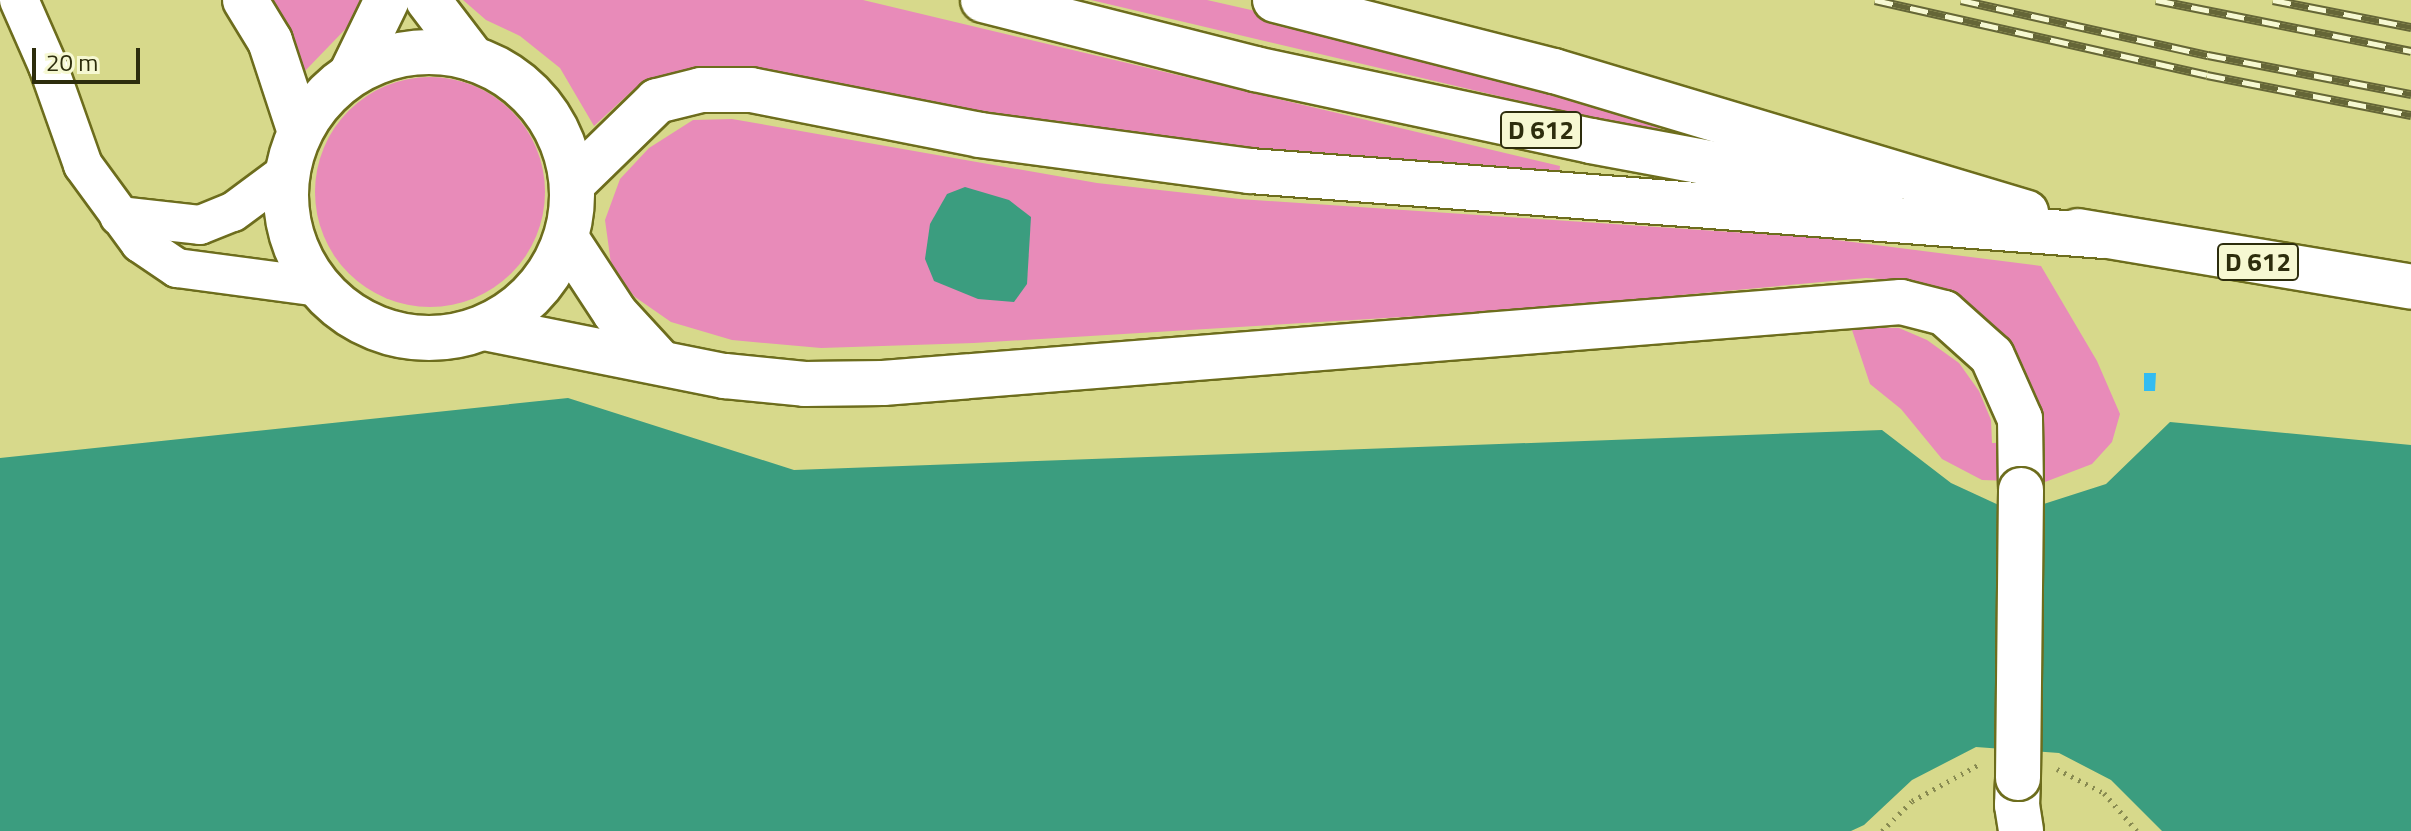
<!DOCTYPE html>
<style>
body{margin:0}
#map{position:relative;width:2411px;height:831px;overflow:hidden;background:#d7d98b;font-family:"Titillium Web",sans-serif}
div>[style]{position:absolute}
.green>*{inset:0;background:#e88bb9}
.round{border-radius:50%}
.water>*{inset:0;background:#3b9d7f}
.building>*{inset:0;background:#32bcf2}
.path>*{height:5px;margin-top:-2.5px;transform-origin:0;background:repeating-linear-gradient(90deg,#888a51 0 2px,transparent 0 8px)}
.roads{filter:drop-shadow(2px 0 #6d6d1d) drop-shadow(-2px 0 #6d6d1d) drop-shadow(0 2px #6d6d1d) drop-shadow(0 -2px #6d6d1d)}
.street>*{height:38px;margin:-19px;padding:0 19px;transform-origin:19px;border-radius:19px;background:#fff}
.secondary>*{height:44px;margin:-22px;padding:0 22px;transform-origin:22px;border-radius:22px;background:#fff}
.secondary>.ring{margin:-22px;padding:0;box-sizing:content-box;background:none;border:44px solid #fff;border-radius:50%}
.primary>*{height:44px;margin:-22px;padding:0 22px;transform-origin:22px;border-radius:22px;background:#fff}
.rail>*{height:9px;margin-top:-4.5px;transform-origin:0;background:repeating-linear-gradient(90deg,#f6f8d2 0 18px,#656637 0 36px);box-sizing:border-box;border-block:2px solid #656637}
.bridges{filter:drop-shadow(2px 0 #6d6d1d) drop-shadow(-2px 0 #6d6d1d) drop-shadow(0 2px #6d6d1d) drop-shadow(0 -2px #6d6d1d)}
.secondary-bridge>*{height:44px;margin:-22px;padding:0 22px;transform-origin:22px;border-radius:22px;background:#fff}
span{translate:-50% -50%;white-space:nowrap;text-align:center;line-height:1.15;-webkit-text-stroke:6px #f6f8d2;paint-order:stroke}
.shield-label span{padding:2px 6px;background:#f6f8d2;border:2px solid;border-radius:6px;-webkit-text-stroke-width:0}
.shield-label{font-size:26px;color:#2d2d0d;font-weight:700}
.scale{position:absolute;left:32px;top:48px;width:108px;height:36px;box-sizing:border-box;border:4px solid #2d2d0d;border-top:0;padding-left:10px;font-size:24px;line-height:28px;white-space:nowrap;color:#2d2d0d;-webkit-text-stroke:6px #f6f8d2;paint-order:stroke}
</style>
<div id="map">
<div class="green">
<div style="clip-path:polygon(266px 0,364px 0,359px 15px,304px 72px)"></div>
<div style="clip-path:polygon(463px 0,863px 0,1560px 166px,1558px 185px,1113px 138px,712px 67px,683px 71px,634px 89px,594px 126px,560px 68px,520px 36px,486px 20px)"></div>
<div style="clip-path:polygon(1091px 0,1207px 0,1384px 40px,1662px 113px,1659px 134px)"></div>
<div class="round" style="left:315px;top:77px;width:230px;height:230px"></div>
<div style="clip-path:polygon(732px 119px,1097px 183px,1240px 199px,1821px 238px,2041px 266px,2097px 361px,2120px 414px,2112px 442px,2092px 464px,2045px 482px,1982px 480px,1942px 459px,1901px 409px,1870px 384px,1851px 327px,1899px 328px,1927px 340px,1959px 363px,1979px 391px,1991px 420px,1992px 443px,2043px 442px,2040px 417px,2024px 367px,1992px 323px,1957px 296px,1915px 281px,1866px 278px,1518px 310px,974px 343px,821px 348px,732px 340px,671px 322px,635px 297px,612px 271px,605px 220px,620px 179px,649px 148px,693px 120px)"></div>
</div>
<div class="water">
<div style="clip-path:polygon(965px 187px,1009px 200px,1031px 217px,1027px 284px,1014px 302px,978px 299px,934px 281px,925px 259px,930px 224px,947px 194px)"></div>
<div style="clip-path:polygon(568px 398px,794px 470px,1882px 430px,1951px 483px,2016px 513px,2106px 484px,2170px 422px,2411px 445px,2411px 831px,2162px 831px,2111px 780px,2059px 753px,1976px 747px,1912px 780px,1864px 825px,1851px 831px,0 831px,0 458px)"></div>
</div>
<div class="building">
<div style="clip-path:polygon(2144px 373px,2156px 373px,2155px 391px,2144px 391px)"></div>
</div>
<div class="path">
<div style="left:2057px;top:769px;width:53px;rotate:27.1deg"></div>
<div style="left:2104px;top:793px;width:50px;rotate:49deg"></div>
<div style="left:1882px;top:831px;width:42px;rotate:-45deg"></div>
<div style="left:1912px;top:801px;width:77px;rotate:-28.6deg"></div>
</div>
<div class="roads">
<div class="street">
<div style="left:19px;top:0;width:72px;rotate:66.3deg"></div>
<div style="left:48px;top:66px;width:105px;rotate:70.5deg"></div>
<div style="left:83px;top:165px;width:97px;rotate:53.8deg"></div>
<div style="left:140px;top:243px;width:45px;rotate:34deg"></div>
<div style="left:177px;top:268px;width:143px;rotate:7.6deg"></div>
<div style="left:119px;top:216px;width:81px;rotate:6.3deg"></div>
<div style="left:200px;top:225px;width:35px;rotate:-22deg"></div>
<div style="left:233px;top:212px;width:67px;rotate:-36.5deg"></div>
</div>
<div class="secondary">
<div class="ring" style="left:286px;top:52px;width:242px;height:242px"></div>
<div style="left:566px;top:238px;width:90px;rotate:56.8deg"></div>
<div style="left:615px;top:313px;width:65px;rotate:47.5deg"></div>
<div style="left:484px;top:328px;width:246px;rotate:11.3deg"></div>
<div style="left:725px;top:376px;width:80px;rotate:5.7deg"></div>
<div style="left:805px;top:384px;width:78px;rotate:-0.7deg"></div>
<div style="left:883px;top:383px;width:1021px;rotate:-4.55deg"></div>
<div style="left:1901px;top:302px;width:44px;rotate:14.3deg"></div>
<div style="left:1944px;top:313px;width:64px;rotate:41.9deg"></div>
<div style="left:1992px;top:356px;width:69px;rotate:66deg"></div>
<div style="left:2020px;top:419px;width:71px;rotate:89.2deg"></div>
<div style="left:2018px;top:778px;width:27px;rotate:92deg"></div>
<div style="left:2017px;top:805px;width:26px;rotate:81deg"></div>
</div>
<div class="primary">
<div style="left:245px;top:0;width:48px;rotate:58.6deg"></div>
<div style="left:270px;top:41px;width:96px;rotate:71.8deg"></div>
<div style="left:428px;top:0;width:74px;rotate:52.7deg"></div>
<div style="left:983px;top:0;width:281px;rotate:14.2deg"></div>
<div style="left:1255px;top:69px;width:344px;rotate:12.1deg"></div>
<div style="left:1591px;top:141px;width:295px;rotate:10.5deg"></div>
<div style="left:1275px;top:0;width:288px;rotate:14.3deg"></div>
<div style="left:1554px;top:71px;width:493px;rotate:16.7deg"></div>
<div style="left:351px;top:74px;width:82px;rotate:-64.1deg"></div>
<div style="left:572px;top:184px;width:119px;rotate:-44.3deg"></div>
<div style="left:657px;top:101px;width:45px;rotate:-14deg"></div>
<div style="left:701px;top:90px;width:50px"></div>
<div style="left:751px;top:90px;width:233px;rotate:11.1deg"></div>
<div style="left:980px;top:135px;width:272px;rotate:7.6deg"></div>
<div style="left:1250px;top:171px;width:857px;rotate:4.35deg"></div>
<div style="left:2078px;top:231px;width:338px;rotate:9.5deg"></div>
</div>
</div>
<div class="rail">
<div style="left:1875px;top:0;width:340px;rotate:12.7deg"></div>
<div style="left:2207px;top:75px;width:208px;rotate:11.1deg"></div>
<div style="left:1961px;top:0;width:253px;rotate:12.6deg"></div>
<div style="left:2208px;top:55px;width:207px;rotate:10.9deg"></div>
<div style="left:2156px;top:0;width:260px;rotate:11.3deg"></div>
<div style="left:2273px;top:0;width:141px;rotate:11.1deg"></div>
</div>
<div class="bridges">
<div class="secondary-bridge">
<div style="left:2018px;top:778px;width:288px;rotate:-89.4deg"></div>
</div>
</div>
<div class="shield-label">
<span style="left:1541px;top:130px">D 612</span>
<span style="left:2258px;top:262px">D 612</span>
</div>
<div class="scale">20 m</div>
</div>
